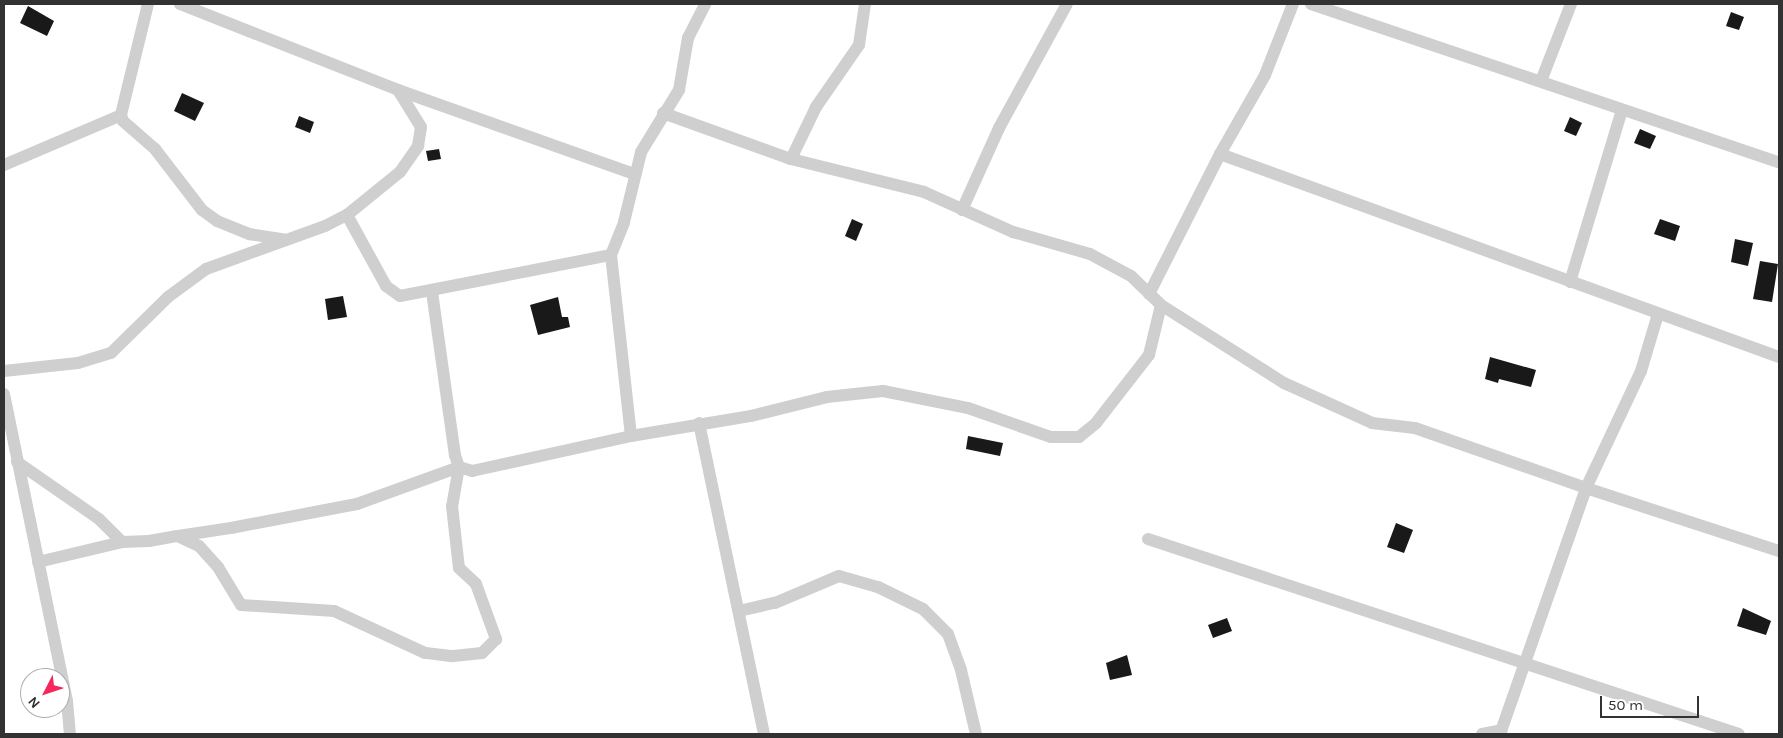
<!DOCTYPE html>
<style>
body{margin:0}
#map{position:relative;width:1783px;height:738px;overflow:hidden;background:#fff;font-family:Karla,sans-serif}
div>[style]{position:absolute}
.building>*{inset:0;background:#191919}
.minor>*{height:12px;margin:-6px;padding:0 6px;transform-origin:6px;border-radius:6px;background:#cfcfcf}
span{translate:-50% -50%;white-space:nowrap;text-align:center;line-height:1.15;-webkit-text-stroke:5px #fff;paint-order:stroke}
.frame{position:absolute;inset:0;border:5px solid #323232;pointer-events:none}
.north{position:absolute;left:20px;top:668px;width:50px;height:50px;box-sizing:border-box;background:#fff;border:1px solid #adadad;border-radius:50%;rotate:229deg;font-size:14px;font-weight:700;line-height:20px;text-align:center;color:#323232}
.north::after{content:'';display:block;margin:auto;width:18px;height:22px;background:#f5275d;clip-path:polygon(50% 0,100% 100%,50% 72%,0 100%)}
.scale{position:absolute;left:1600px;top:696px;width:99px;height:22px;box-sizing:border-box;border:2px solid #323232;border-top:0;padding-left:6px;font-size:15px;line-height:18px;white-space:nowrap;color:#323232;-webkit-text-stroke:4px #fff;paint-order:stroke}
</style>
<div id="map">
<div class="building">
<div style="clip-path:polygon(28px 6px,54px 21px,47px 36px,20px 23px)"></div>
<div style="clip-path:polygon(1731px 12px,1744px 17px,1739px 30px,1726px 26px)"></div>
<div style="clip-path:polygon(182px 93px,204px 103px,195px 121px,174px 111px)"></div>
<div style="clip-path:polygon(299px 116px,314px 122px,310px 133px,295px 127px)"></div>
<div style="clip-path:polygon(1570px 117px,1582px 123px,1576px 136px,1564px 131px)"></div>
<div style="clip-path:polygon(1640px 129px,1656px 136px,1650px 149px,1634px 143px)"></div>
<div style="clip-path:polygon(439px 149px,441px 159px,428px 161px,426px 151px)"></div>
<div style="clip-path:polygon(852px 219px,863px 224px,856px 241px,845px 236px)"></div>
<div style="clip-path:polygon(1660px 219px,1680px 226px,1675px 241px,1654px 234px)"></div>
<div style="clip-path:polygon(1735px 239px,1753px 243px,1748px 266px,1731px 262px)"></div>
<div style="clip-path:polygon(1760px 261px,1778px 264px,1772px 302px,1753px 299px)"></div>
<div style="clip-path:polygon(343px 296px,347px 317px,328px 320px,325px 299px)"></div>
<div style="clip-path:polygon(558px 297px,562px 317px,568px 317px,570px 327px,538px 335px,530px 305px)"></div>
<div style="clip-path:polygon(1490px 357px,1536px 370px,1531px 387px,1499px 379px,1498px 383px,1485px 379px)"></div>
<div style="clip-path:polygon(968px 436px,1003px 443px,1000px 456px,966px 449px)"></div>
<div style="clip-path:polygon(1396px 523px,1413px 530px,1404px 553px,1387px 547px)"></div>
<div style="clip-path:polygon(1743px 608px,1771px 621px,1766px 635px,1737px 626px)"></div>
<div style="clip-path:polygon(1227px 618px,1232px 631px,1213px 638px,1208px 625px)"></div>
<div style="clip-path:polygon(1127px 655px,1132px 675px,1110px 680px,1106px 663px)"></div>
</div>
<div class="minor">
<div style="left:148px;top:4px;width:114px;rotate:103.7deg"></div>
<div style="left:121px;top:115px;width:6px;rotate:72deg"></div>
<div style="left:123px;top:121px;width:43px;rotate:41.2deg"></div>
<div style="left:155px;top:149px;width:77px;rotate:52.4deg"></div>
<div style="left:202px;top:210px;width:19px;rotate:36deg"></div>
<div style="left:217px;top:221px;width:35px;rotate:22deg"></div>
<div style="left:249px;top:234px;width:37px;rotate:9deg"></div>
<div style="left:180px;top:4px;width:234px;rotate:21.5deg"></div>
<div style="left:398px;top:90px;width:251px;rotate:19.6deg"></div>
<div style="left:1311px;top:4px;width:494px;rotate:18.7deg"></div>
<div style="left:1541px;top:81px;width:83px;rotate:-68.7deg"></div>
<div style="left:663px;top:113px;width:136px;rotate:19.8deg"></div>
<div style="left:791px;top:159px;width:137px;rotate:13.9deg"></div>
<div style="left:924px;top:192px;width:98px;rotate:24.2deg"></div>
<div style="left:1013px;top:232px;width:80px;rotate:15.9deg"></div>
<div style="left:1090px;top:254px;width:47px;rotate:28.2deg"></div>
<div style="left:1131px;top:276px;width:42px;rotate:44deg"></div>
<div style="left:1161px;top:305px;width:146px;rotate:32.4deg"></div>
<div style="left:1284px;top:383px;width:97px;rotate:24.4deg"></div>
<div style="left:1372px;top:423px;width:43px;rotate:6.6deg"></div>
<div style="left:1415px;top:428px;width:181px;rotate:19.3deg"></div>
<div style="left:1586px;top:488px;width:203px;rotate:18.1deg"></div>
<div style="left:1220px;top:154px;width:595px;rotate:19.96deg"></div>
<div style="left:791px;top:159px;width:58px;rotate:-64.3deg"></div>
<div style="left:816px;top:107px;width:75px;rotate:-55.3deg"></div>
<div style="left:859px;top:45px;width:41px;rotate:-81.7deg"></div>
<div style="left:4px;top:165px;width:127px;rotate:-23.1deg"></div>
<div style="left:962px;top:210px;width:90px;rotate:-65.7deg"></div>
<div style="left:999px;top:128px;width:141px;rotate:-61.3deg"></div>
<div style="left:347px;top:215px;width:81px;rotate:61.2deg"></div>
<div style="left:386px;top:286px;width:17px;rotate:36deg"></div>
<div style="left:400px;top:296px;width:215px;rotate:-11deg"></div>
<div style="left:1570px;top:282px;width:180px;rotate:-73.2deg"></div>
<div style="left:432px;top:292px;width:165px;rotate:82deg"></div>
<div style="left:455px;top:455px;width:13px;rotate:72deg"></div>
<div style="left:459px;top:467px;width:14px;rotate:17deg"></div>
<div style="left:472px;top:471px;width:163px;rotate:-12.4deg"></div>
<div style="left:631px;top:436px;width:122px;rotate:-9.5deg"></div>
<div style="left:751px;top:416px;width:78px;rotate:-14deg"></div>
<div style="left:827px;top:397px;width:56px;rotate:-6.1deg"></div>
<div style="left:883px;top:391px;width:87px;rotate:11.3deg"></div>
<div style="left:968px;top:408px;width:88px;rotate:19.3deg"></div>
<div style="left:1051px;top:437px;width:28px"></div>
<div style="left:1079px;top:437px;width:22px;rotate:-39deg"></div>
<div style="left:1096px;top:423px;width:86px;rotate:-52.1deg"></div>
<div style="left:1149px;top:355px;width:51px;rotate:-76.5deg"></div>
<div style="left:1149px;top:294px;width:157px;rotate:-63.1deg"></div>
<div style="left:1220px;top:154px;width:91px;rotate:-60.3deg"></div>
<div style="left:1265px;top:75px;width:76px;rotate:-68.5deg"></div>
<div style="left:4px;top:371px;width:74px;rotate:-6.2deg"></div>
<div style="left:78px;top:363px;width:34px;rotate:-17deg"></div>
<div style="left:111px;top:353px;width:80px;rotate:-44.5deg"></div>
<div style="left:168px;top:297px;width:47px;rotate:-36.4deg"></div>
<div style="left:206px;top:269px;width:127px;rotate:-19.9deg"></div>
<div style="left:325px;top:226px;width:25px;rotate:-27deg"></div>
<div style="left:347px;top:215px;width:68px;rotate:-39.1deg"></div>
<div style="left:400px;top:172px;width:32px;rotate:-55deg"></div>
<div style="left:418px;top:146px;width:19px;rotate:-81deg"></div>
<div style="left:421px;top:127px;width:44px;rotate:-121.9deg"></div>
<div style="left:4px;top:394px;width:313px;rotate:78.4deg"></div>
<div style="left:67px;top:701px;width:33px;rotate:85deg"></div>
<div style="left:699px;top:423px;width:318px;rotate:78.2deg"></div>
<div style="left:631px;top:436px;width:182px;rotate:-96.3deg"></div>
<div style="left:611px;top:255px;width:35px;rotate:-68deg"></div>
<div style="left:624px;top:222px;width:72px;rotate:-76.3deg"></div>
<div style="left:641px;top:152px;width:73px;rotate:-58.5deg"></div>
<div style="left:679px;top:90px;width:53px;rotate:-80.2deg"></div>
<div style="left:688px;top:38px;width:38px;rotate:-63deg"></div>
<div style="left:17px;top:462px;width:100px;rotate:34.8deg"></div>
<div style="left:99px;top:519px;width:33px;rotate:45deg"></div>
<div style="left:122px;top:542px;width:27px;rotate:-2deg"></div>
<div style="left:149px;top:541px;width:29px;rotate:-10deg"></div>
<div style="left:178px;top:536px;width:54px;rotate:-8.6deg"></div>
<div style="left:231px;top:528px;width:128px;rotate:-10.8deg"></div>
<div style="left:357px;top:504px;width:109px;rotate:-19.9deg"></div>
<div style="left:459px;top:467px;width:40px;rotate:100deg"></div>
<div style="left:452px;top:506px;width:62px;rotate:83.6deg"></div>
<div style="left:459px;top:568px;width:23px;rotate:43deg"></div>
<div style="left:476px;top:584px;width:59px;rotate:70deg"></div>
<div style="left:496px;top:639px;width:20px;rotate:135deg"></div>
<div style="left:482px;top:653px;width:31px;rotate:174deg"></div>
<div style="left:451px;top:656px;width:26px;rotate:-173deg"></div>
<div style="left:425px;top:653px;width:100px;rotate:-155.2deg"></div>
<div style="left:334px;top:611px;width:93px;rotate:-176.3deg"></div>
<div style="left:241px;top:605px;width:44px;rotate:-121.2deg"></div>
<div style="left:218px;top:567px;width:28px;rotate:-132deg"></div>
<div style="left:199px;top:546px;width:23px;rotate:-155deg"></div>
<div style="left:1148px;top:539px;width:622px;rotate:18.26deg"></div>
<div style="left:38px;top:562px;width:86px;rotate:-13.4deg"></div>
<div style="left:739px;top:611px;width:37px;rotate:-13deg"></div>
<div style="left:775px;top:603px;width:69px;rotate:-22.9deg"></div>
<div style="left:839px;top:576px;width:41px;rotate:15.8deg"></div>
<div style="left:878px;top:587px;width:50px;rotate:26.1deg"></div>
<div style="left:923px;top:609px;width:35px;rotate:45deg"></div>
<div style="left:948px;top:634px;width:38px;rotate:70deg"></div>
<div style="left:961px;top:670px;width:66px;rotate:76.8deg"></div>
<div style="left:1482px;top:734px;width:20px;rotate:-11deg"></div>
<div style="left:1500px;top:734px;width:261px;rotate:-70.7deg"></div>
<div style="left:1586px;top:488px;width:129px;rotate:-64.8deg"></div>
<div style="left:1641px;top:371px;width:59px;rotate:-73.4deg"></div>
</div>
<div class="frame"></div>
<div class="north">N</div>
<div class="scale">50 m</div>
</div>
